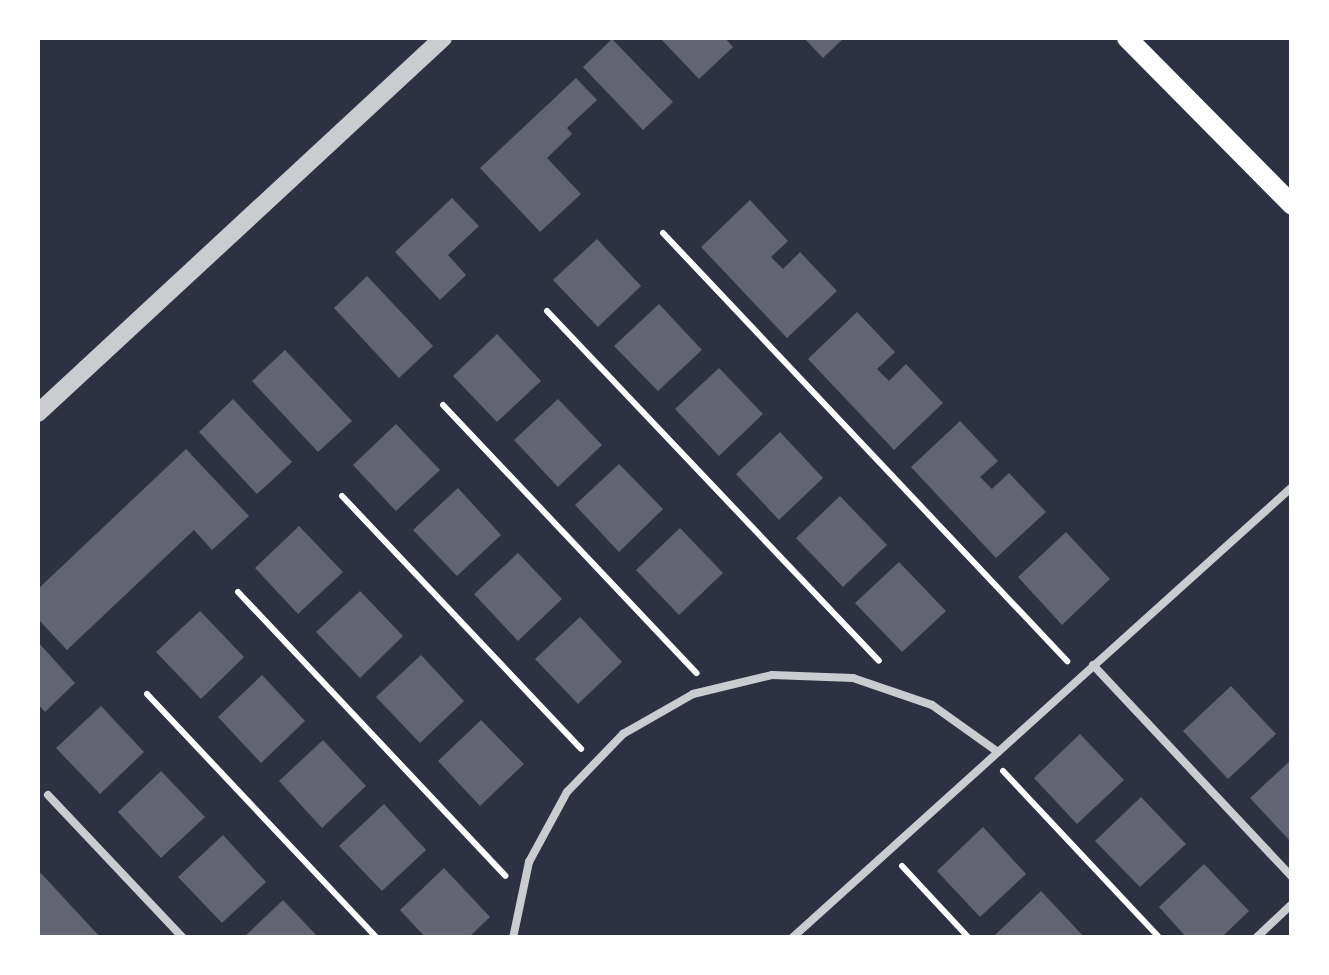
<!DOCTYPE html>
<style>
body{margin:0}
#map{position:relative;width:1329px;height:975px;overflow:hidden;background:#2d3142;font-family:"Zilla Slab",serif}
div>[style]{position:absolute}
.building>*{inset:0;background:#626471}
.path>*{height:6px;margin:-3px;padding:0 3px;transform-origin:3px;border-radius:3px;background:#fff}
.service>*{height:8px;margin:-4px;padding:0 4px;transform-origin:4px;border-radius:4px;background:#caccd0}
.tertiary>*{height:18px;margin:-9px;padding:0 9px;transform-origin:9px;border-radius:9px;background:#caccd0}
.secondary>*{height:20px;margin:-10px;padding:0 10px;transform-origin:10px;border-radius:10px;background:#fff}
span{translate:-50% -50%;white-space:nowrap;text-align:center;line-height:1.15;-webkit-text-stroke:8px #fff;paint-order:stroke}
.frame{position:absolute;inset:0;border:40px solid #fff;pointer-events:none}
</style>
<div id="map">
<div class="building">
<div style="clip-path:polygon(660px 38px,725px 38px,733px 47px,699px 79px)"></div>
<div style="clip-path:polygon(804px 38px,844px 38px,823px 58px)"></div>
<div style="clip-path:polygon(612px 39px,673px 102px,643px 130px,583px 67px)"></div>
<div style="clip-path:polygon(576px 78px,597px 100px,567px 128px,572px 134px,547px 158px,581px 194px,540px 232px,480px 168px)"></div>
<div style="clip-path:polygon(452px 198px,479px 226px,448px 255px,466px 275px,440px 300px,395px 252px)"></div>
<div style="clip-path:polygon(750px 200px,788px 241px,771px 257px,783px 269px,800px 252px,837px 291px,787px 338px,701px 247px)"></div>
<div style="clip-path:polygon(597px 239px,641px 286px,598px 327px,553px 280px)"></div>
<div style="clip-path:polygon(367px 276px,433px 346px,399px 378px,334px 308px)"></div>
<div style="clip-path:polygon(659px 304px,702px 350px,658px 391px,614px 346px)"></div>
<div style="clip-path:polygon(857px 312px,895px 352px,877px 369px,889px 381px,906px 364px,943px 403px,894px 450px,808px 359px)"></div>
<div style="clip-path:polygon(497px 334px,541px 381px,497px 422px,453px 376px)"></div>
<div style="clip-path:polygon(285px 350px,352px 421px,318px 452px,252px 381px)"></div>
<div style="clip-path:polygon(719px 368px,763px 414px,719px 456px,675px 409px)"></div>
<div style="clip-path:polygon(233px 399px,292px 462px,257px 494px,199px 432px)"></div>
<div style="clip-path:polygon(558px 399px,602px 445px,558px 487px,514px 440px)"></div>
<div style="clip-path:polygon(960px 421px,998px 461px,980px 477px,992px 489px,1009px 473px,1046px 512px,996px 558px,911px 467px)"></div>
<div style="clip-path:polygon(396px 424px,440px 470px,396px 511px,353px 465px)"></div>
<div style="clip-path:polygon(780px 432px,823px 478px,779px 520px,736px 474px)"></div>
<div style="clip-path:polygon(186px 449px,249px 516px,212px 550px,194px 530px,67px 650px,38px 619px,38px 589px)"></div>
<div style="clip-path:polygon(619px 464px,663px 509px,619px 552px,575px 505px)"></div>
<div style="clip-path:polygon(458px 488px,501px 535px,457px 576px,413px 530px)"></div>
<div style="clip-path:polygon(840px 496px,887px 545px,843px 587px,796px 538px)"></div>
<div style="clip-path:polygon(299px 526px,343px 572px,298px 614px,255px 568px)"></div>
<div style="clip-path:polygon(680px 528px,723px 573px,679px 615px,636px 570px)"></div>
<div style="clip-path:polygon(1066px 532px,1110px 579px,1062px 625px,1018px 577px)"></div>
<div style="clip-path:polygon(518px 553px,562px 599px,518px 641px,474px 594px)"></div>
<div style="clip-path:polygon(899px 562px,946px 611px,902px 652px,855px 603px)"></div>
<div style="clip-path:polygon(360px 591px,403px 636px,360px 678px,316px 632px)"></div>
<div style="clip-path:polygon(200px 611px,244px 657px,201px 699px,156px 652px)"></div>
<div style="clip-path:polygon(580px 617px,622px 662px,578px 704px,535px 659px)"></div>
<div style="clip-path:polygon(38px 642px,75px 683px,45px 712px,38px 704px)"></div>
<div style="clip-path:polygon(421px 655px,464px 701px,420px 743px,376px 697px)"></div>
<div style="clip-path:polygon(262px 675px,305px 721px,261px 763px,218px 717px)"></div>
<div style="clip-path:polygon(1231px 686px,1276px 734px,1228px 779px,1183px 731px)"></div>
<div style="clip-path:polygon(101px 706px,144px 752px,100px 794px,56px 748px)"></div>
<div style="clip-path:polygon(481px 720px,524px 764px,480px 806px,438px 761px)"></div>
<div style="clip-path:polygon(1080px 734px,1124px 780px,1077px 824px,1034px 778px)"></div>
<div style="clip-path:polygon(323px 740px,366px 786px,322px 828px,279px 781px)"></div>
<div style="clip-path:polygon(1292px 759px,1292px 843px,1250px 798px)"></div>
<div style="clip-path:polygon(161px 771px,205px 817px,161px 858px,118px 812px)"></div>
<div style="clip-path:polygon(1141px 797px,1186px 844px,1140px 887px,1095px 841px)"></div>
<div style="clip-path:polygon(384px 804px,426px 850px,382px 891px,339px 846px)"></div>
<div style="clip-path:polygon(983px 827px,1026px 874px,980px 917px,937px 871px)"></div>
<div style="clip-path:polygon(223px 835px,266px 882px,222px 923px,178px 877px)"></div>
<div style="clip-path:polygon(1204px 864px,1249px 911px,1221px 938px,1187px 938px,1159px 907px)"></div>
<div style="clip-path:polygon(444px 868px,490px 917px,468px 938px,426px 938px,400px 910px)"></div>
<div style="clip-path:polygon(38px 870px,101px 938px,38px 938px)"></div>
<div style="clip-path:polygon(1041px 891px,1085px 938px,997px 938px,995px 935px)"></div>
<div style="clip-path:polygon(283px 900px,319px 938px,243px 938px)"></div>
</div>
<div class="path">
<div style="left:663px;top:233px;width:589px;rotate:46.65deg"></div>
<div style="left:547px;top:311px;width:482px;rotate:46.5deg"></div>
<div style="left:443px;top:405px;width:369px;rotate:46.6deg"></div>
<div style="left:342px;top:496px;width:348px;rotate:46.6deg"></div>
<div style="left:238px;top:592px;width:390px;rotate:46.7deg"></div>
<div style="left:147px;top:694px;width:335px;rotate:46.7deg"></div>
<div style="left:1003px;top:771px;width:229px;rotate:46.8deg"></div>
<div style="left:902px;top:866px;width:98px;rotate:47.1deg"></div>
</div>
<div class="service">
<div style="left:1093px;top:665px;width:291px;rotate:46.8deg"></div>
<div style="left:48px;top:795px;width:197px;rotate:46.6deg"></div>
<div style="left:513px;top:938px;width:78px;rotate:-78.1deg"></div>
<div style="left:529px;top:862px;width:80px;rotate:-61.5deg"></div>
<div style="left:567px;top:792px;width:81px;rotate:-46deg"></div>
<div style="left:623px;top:734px;width:81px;rotate:-29.7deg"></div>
<div style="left:693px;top:694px;width:81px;rotate:-13.5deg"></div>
<div style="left:772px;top:675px;width:81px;rotate:2.1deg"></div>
<div style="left:853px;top:678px;width:83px;rotate:18.9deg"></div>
<div style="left:932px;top:705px;width:81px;rotate:35.5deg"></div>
<div style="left:792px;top:938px;width:673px;rotate:-42.05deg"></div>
<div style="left:1256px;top:938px;width:50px;rotate:-43.4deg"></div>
</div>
<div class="tertiary">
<div style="left:38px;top:413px;width:552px;rotate:-42.8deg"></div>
</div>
<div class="secondary">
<div style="left:1127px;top:38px;width:235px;rotate:45.3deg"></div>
</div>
<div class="frame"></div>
</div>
